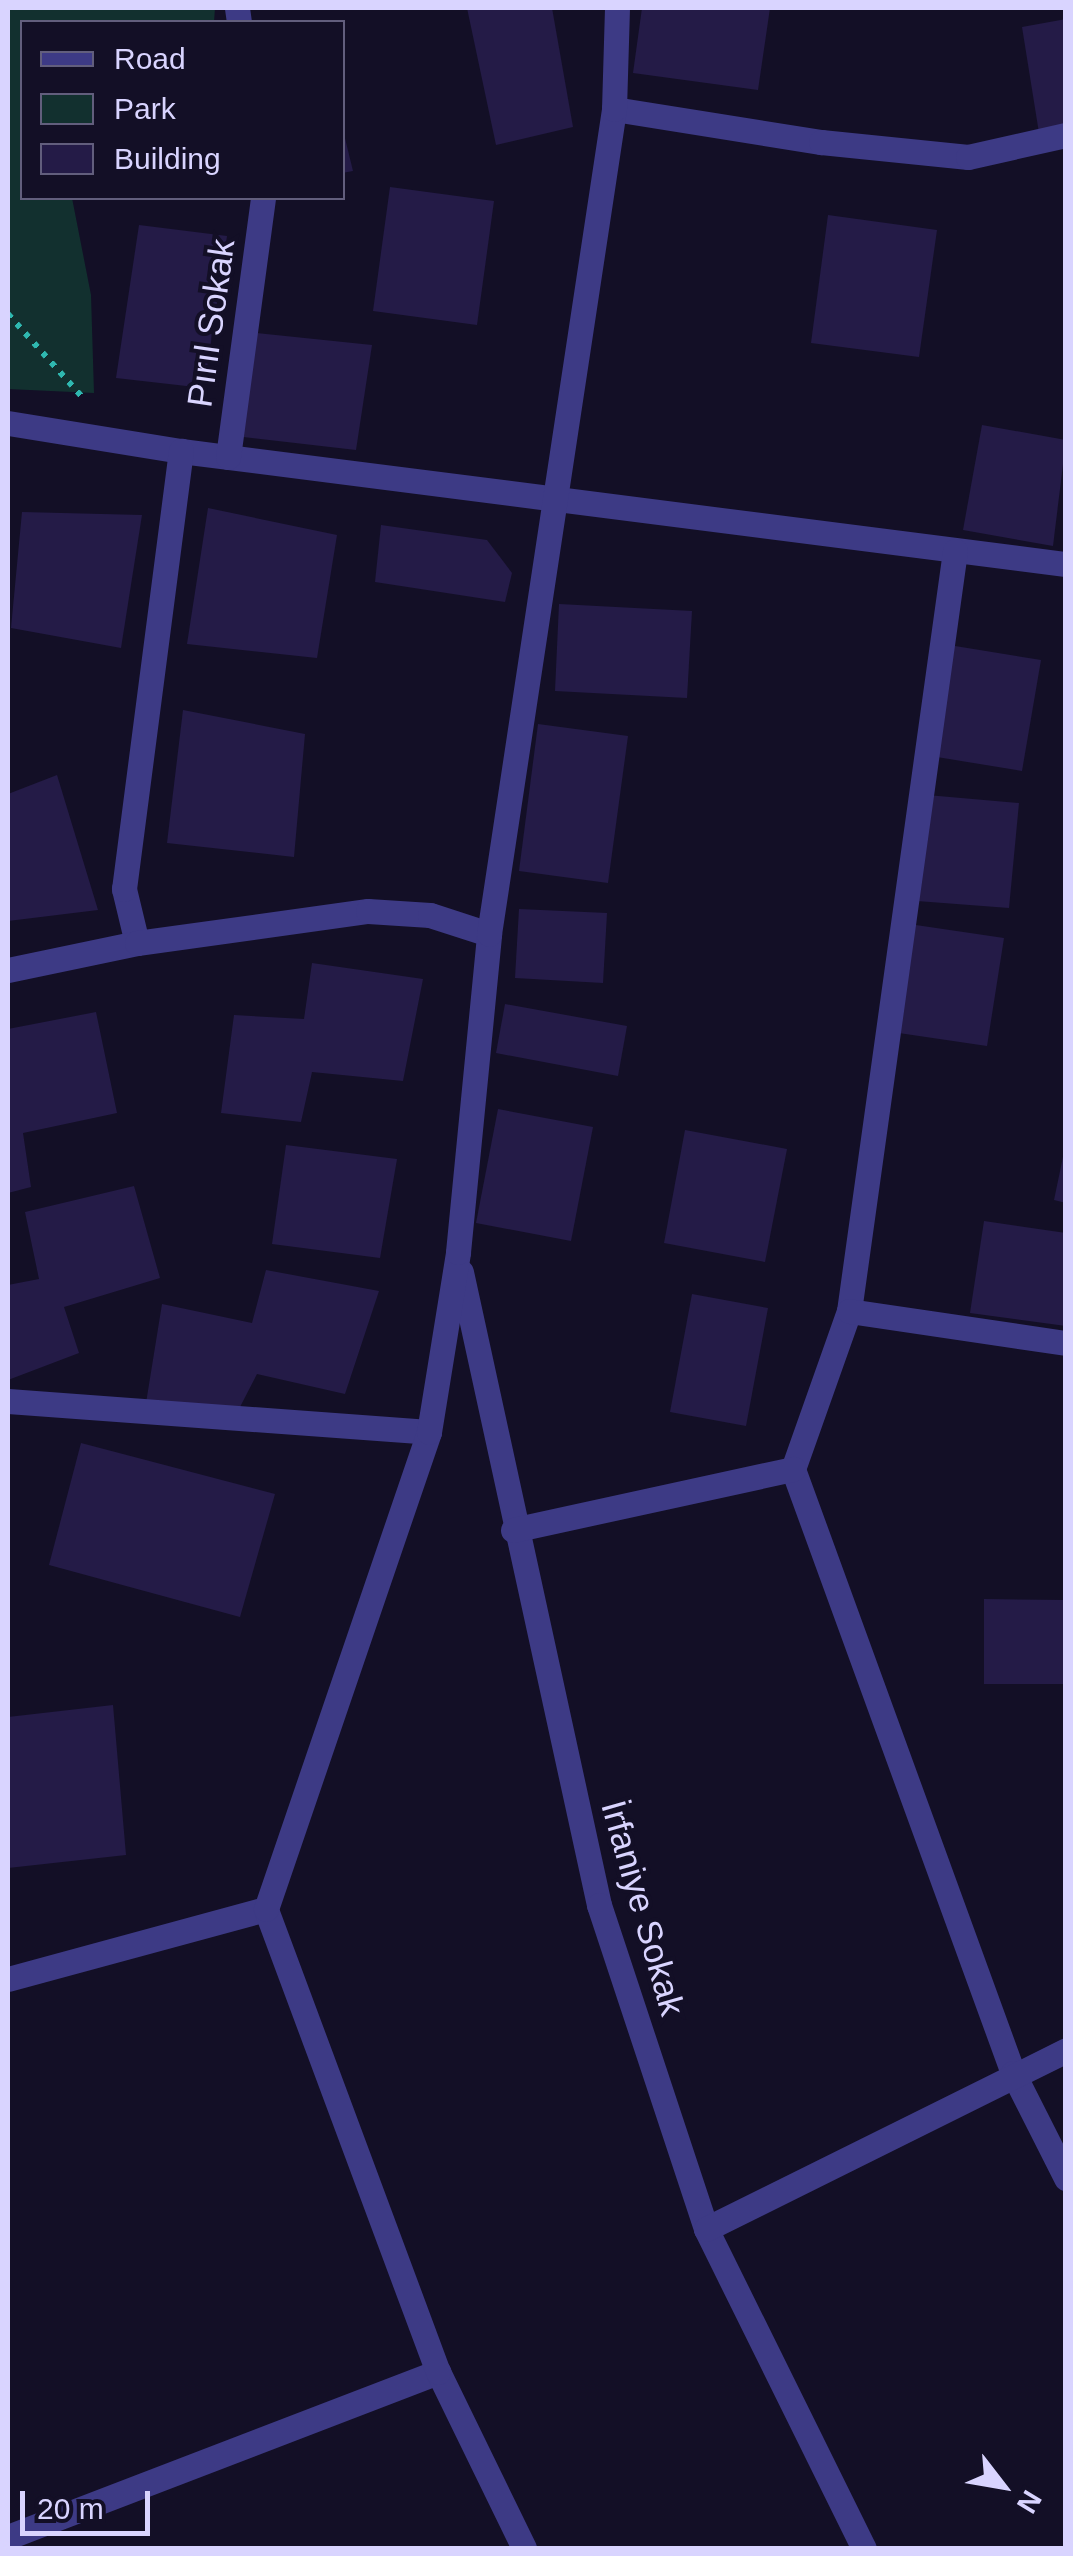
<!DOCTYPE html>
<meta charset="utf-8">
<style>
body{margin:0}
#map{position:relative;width:1073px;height:2556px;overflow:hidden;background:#130f26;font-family:Helvetica,sans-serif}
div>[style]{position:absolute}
.green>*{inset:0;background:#12302f}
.building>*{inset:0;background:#241b47}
.path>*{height:6px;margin-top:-3px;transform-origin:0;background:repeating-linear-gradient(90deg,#2fb8b0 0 5px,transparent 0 13px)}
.street>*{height:25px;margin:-12.5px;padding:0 12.5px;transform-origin:12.5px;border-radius:12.5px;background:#3d3a85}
span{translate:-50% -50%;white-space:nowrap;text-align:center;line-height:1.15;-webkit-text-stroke:8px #130f26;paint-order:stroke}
.street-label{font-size:35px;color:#d9d4ff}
.frame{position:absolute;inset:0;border:10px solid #d9d4ff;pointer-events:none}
.legend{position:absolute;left:20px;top:20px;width:325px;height:180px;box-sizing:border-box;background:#130f26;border:2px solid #625e7d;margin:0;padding:12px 18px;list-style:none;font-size:30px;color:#d9d4ff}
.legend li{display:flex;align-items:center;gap:20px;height:50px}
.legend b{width:50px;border:2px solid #625e7d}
.north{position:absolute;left:953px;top:2436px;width:100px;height:100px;-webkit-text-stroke:8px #130f26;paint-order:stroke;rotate:121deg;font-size:28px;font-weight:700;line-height:40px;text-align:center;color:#d9d4ff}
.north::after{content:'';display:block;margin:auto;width:35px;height:45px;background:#d9d4ff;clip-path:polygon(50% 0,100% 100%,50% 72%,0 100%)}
.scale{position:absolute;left:20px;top:2491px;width:130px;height:45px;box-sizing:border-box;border:5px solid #d9d4ff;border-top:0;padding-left:12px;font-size:30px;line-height:35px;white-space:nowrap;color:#d9d4ff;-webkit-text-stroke:8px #130f26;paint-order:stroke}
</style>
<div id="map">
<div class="green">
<div style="clip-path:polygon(8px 8px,215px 8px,214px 22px,22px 22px,22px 198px,72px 198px,91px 295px,94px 393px,8px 389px)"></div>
</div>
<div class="building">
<div style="clip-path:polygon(467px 8px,552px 8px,573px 127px,496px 145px)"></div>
<div style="clip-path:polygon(642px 8px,770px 8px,758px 90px,633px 73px)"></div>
<div style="clip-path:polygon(1066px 19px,1066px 128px,1039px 133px,1022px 27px)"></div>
<div style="clip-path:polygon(342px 126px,353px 171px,342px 173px)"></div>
<div style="clip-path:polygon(390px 187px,494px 201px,477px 325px,373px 311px)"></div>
<div style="clip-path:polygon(828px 215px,937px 230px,919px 357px,811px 343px)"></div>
<div style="clip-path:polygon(139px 225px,227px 236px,204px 388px,116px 378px)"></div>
<div style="clip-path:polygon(247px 332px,372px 345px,356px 450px,235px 436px)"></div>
<div style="clip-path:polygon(982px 425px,1066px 440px,1053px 546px,963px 530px)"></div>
<div style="clip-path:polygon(208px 508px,337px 535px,317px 658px,187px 644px)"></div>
<div style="clip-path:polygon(22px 512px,142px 515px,121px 648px,11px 628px)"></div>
<div style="clip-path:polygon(381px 525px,487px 540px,512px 573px,505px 602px,375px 582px)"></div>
<div style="clip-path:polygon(559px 604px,692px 611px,687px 698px,555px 691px)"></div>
<div style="clip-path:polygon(949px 645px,1041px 660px,1022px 771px,931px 756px)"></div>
<div style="clip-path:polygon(183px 710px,305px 734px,294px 857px,167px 843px)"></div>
<div style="clip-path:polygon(538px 724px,628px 736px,608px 883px,519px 871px)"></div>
<div style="clip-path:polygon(57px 775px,98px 910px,8px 921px,8px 794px)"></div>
<div style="clip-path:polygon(927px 795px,1019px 803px,1009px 908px,917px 901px)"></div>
<div style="clip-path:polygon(519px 909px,607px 913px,603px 983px,515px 978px)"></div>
<div style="clip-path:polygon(909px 924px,1004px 938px,987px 1046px,892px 1032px)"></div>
<div style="clip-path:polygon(312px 963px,423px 979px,403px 1081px,312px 1072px,301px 1122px,221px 1113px,234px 1015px,304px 1019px)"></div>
<div style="clip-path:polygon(505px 1004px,627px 1026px,618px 1076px,496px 1053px)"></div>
<div style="clip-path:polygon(96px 1012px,117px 1113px,23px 1133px,31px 1187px,8px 1193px,8px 1029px)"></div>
<div style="clip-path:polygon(498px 1109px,593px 1127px,571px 1241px,476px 1223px)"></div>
<div style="clip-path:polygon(685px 1130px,787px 1149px,765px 1262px,664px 1243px)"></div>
<div style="clip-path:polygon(286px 1145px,397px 1159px,380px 1258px,272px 1244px)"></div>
<div style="clip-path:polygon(1064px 1152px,1066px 1152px,1066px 1203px,1054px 1200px)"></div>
<div style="clip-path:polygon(134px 1186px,160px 1278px,64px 1307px,79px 1353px,8px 1380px,8px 1285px,39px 1279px,25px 1212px)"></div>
<div style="clip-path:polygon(984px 1221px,1066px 1233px,1066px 1326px,970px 1313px)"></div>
<div style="clip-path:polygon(266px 1270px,379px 1291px,345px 1394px,257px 1374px,240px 1407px,146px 1403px,162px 1304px,252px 1323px)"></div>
<div style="clip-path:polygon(692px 1294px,768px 1308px,746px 1426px,670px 1412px)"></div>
<div style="clip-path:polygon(81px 1443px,275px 1494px,240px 1617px,49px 1565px)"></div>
<div style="clip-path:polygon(984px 1599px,1066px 1600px,1066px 1684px,984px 1684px)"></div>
<div style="clip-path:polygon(113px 1705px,126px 1855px,8px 1868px,8px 1717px)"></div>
</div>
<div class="path">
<div style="left:8px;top:314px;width:115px;rotate:48.2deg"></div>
</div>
<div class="street">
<div style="left:237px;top:8px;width:14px;rotate:82deg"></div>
<div style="left:614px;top:109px;width:210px;rotate:9.1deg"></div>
<div style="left:821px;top:142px;width:148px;rotate:5.8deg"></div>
<div style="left:968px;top:157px;width:100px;rotate:-12.7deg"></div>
<div style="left:8px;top:423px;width:175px;rotate:9.2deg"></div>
<div style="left:181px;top:451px;width:892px;rotate:7.28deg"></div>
<div style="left:228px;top:457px;width:261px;rotate:-82.3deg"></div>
<div style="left:955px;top:551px;width:767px;rotate:97.94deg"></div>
<div style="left:849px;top:1311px;width:168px;rotate:109.5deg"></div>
<div style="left:793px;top:1469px;width:643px;rotate:69.99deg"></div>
<div style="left:1013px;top:2073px;width:118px;rotate:63.2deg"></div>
<div style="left:137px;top:943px;width:56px;rotate:-103.5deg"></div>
<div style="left:124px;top:889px;width:442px;rotate:-82.6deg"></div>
<div style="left:8px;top:970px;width:132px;rotate:-11.8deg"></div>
<div style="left:137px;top:943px;width:233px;rotate:-7.9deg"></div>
<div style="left:368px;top:911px;width:62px;rotate:3.7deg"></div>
<div style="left:430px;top:915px;width:62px;rotate:17.9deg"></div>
<div style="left:461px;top:1272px;width:648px;rotate:77.7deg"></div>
<div style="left:599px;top:1905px;width:341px;rotate:71.7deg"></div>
<div style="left:706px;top:2229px;width:356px;rotate:63.7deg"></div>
<div style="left:849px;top:1311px;width:219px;rotate:8.4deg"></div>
<div style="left:8px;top:1401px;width:422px;rotate:4.2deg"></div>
<div style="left:513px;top:1530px;width:287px;rotate:-12.3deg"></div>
<div style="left:8px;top:1979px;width:267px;rotate:-15.2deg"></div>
<div style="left:706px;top:2229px;width:402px;rotate:-26.4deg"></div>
<div style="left:8px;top:2537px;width:461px;rotate:-21deg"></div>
<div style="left:524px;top:2548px;width:196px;rotate:-116deg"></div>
<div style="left:438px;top:2372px;width:494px;rotate:-110.4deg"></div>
<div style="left:266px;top:1909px;width:504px;rotate:-71.13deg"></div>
<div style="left:429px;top:1432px;width:182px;rotate:-80.8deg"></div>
<div style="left:458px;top:1252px;width:320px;rotate:-84.4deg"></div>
<div style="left:489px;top:934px;width:834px;rotate:-81.38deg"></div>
<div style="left:614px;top:109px;width:101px;rotate:-88.3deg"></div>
</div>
<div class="street-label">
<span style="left:211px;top:323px;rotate:-82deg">Pırıl Sokak</span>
<span style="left:643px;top:1908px;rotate:74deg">İrfaniye Sokak</span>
</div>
<div class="frame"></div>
<ul class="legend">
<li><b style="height:12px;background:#3d3a85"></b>Road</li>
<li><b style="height:28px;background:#12302f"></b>Park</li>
<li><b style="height:28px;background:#241b47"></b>Building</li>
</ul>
<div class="north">N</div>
<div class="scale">20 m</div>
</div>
